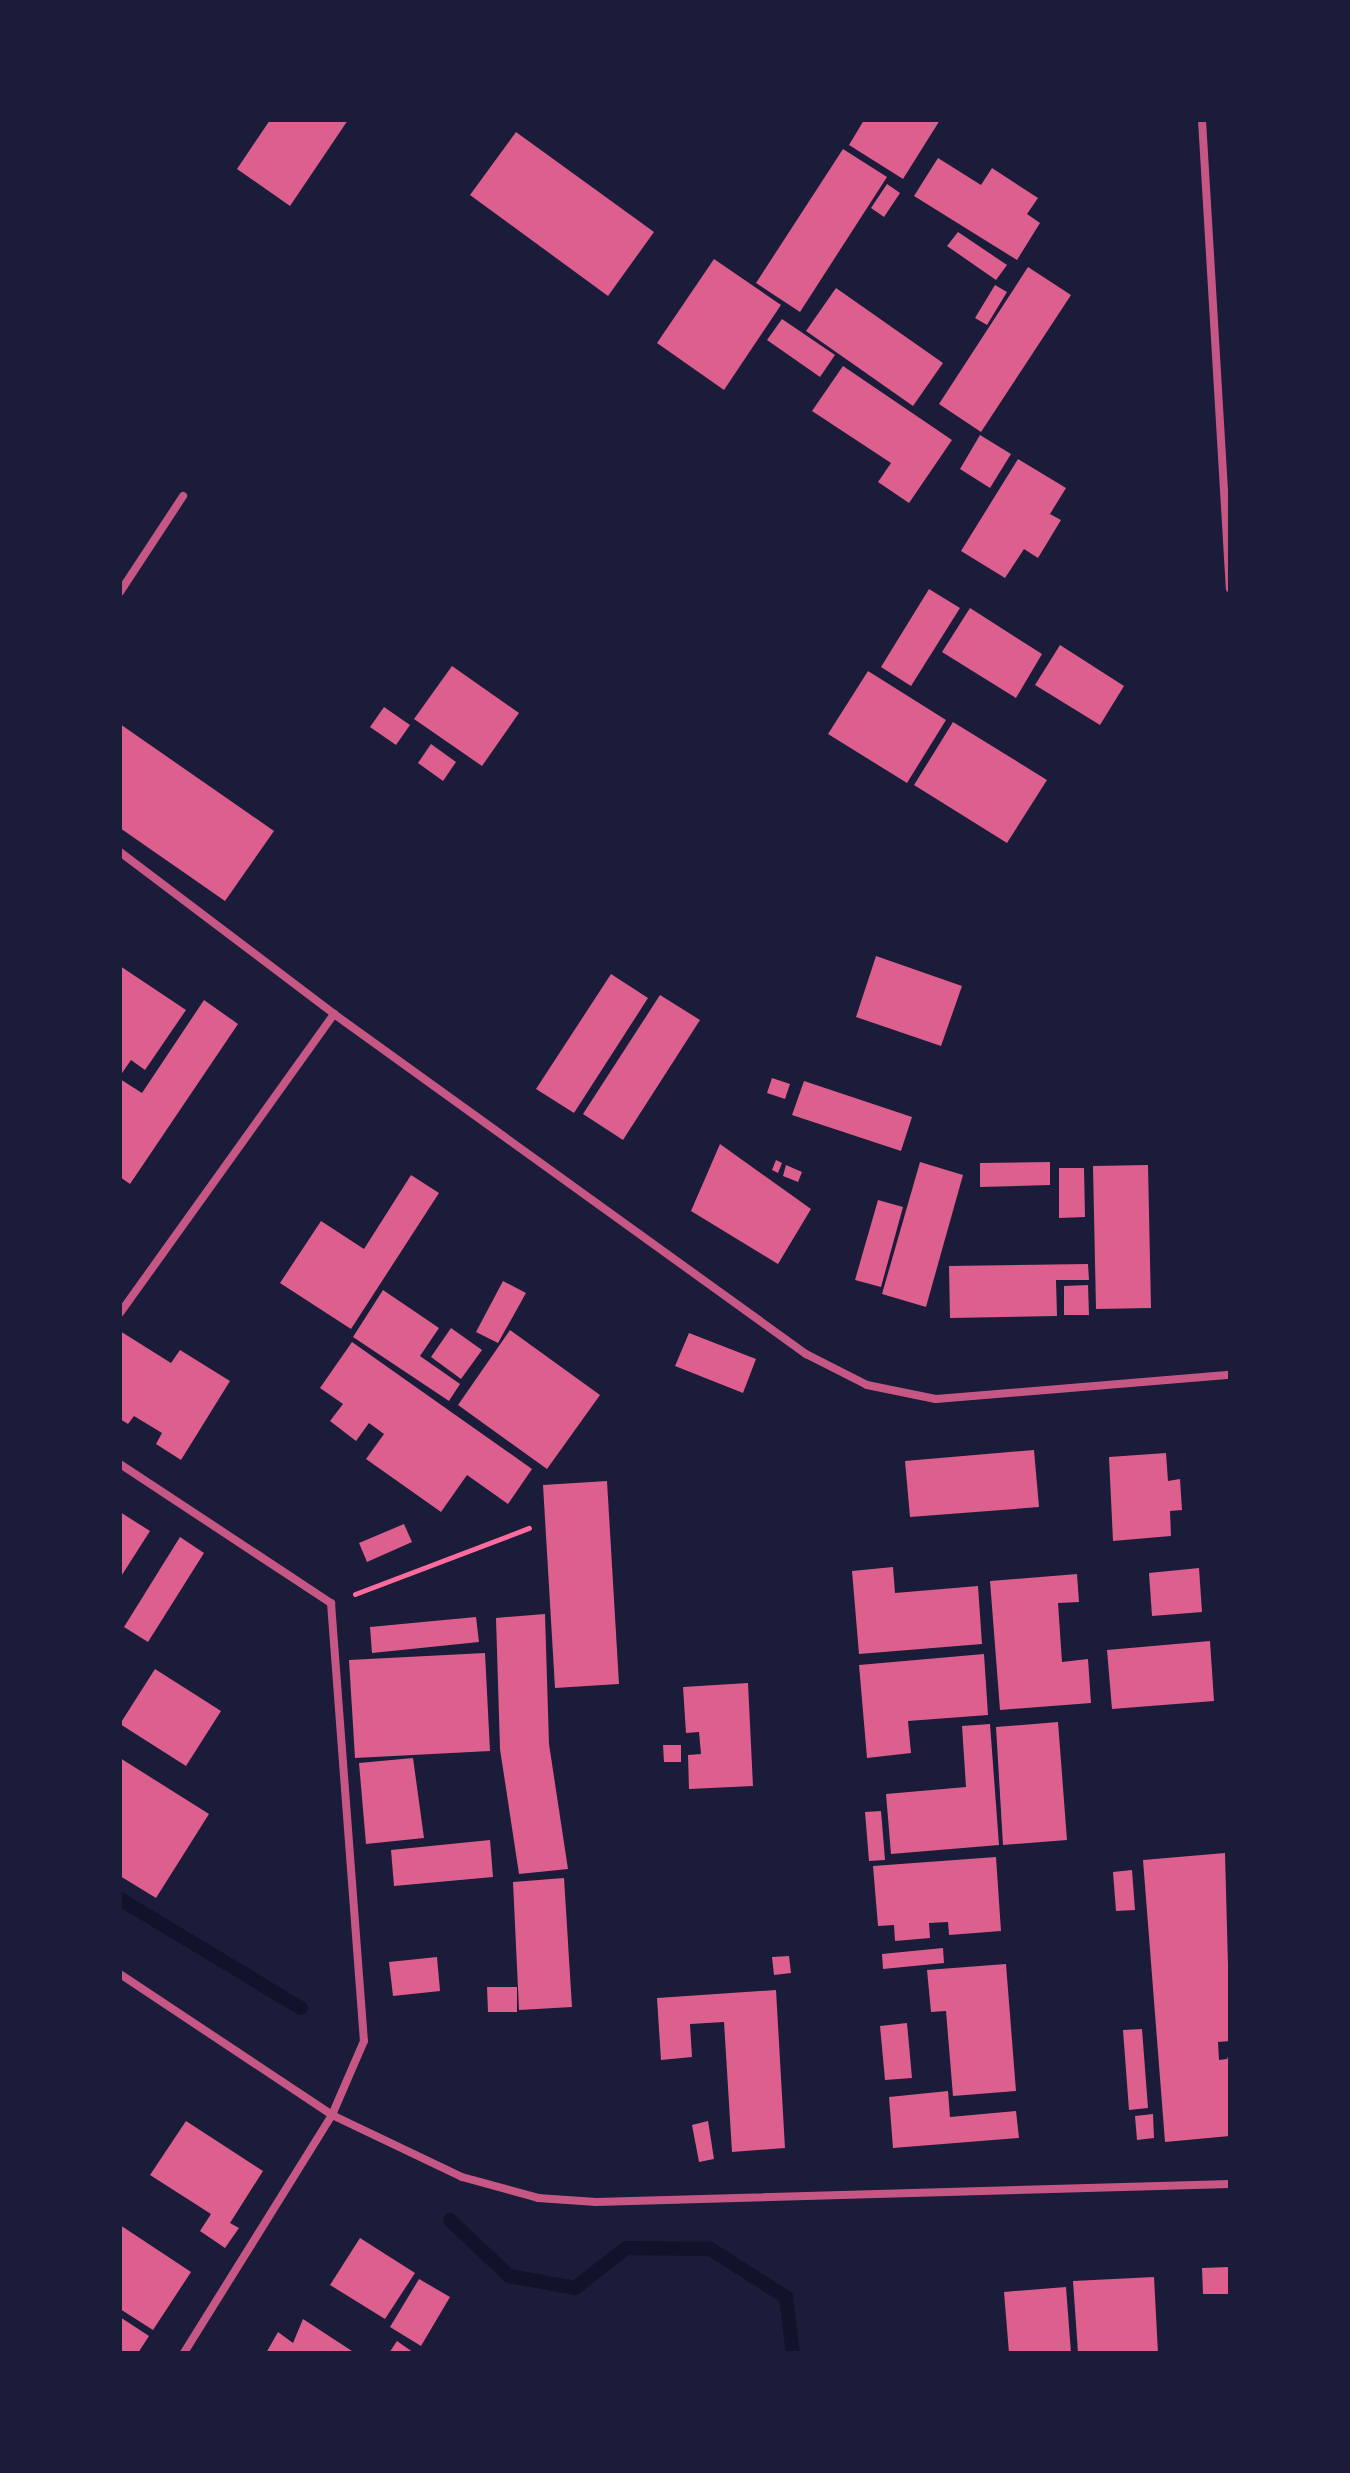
<!DOCTYPE html>
<style>
body{margin:0}
#map{position:relative;width:1350px;height:2473px;overflow:hidden;background:#1b1b3a;font-family:Poppins,sans-serif}
div>[style]{position:absolute}
.stream>*{height:14px;margin:-7px;padding:0 7px;transform-origin:7px;border-radius:7px;background:#12122b}
.building>*{inset:0;background:#dd5f8e}
.path>*{height:5px;margin:-2.5px;padding:0 2.5px;transform-origin:2.5px;border-radius:2.5px;background:#ff6b9d}
.minor>*{height:8px;margin:-4px;padding:0 4px;transform-origin:4px;border-radius:4px;background:#c65784}
span{translate:-50% -50%;white-space:nowrap;text-align:center;line-height:1.15;-webkit-text-stroke:8px #1b1b3a;paint-order:stroke}
.frame{position:absolute;inset:0;border:122px solid #1b1b3a;pointer-events:none}
</style>
<div id="map">
<div class="stream">
<div style="left:120px;top:1899px;width:211px;rotate:31.1deg"></div>
<div style="left:450px;top:2220px;width:81px;rotate:43.5deg"></div>
<div style="left:509px;top:2276px;width:67px;rotate:10.3deg"></div>
<div style="left:575px;top:2288px;width:65px;rotate:-38.1deg"></div>
<div style="left:626px;top:2248px;width:84px;rotate:0.7deg"></div>
<div style="left:710px;top:2249px;width:90px;rotate:32.3deg"></div>
<div style="left:786px;top:2297px;width:56px;rotate:82.9deg"></div>
</div>
<div class="building">
<div style="clip-path:polygon(270px 120px,348px 120px,290px 206px,237px 169px)"></div>
<div style="clip-path:polygon(864px 120px,940px 120px,903px 179px,849px 145px)"></div>
<div style="clip-path:polygon(516px 132px,654px 232px,608px 296px,470px 195px)"></div>
<div style="clip-path:polygon(843px 149px,887px 177px,800px 312px,756px 283px)"></div>
<div style="clip-path:polygon(938px 158px,981px 185px,992px 168px,1038px 198px,1027px 214px,1040px 223px,1017px 260px,914px 196px)"></div>
<div style="clip-path:polygon(887px 184px,900px 193px,884px 217px,871px 208px)"></div>
<div style="clip-path:polygon(958px 232px,1007px 265px,996px 280px,947px 246px)"></div>
<div style="clip-path:polygon(714px 259px,781px 305px,724px 390px,657px 343px)"></div>
<div style="clip-path:polygon(1028px 267px,1071px 295px,981px 432px,939px 404px)"></div>
<div style="clip-path:polygon(995px 285px,1007px 292px,987px 325px,975px 318px)"></div>
<div style="clip-path:polygon(836px 288px,943px 363px,913px 406px,806px 331px)"></div>
<div style="clip-path:polygon(782px 319px,835px 355px,820px 377px,767px 340px)"></div>
<div style="clip-path:polygon(843px 366px,952px 440px,909px 503px,878px 482px,891px 463px,812px 411px)"></div>
<div style="clip-path:polygon(980px 435px,1011px 454px,990px 488px,960px 469px)"></div>
<div style="clip-path:polygon(1018px 459px,1066px 488px,1050px 514px,1061px 520px,1038px 558px,1024px 549px,1005px 578px,961px 551px)"></div>
<div style="clip-path:polygon(929px 589px,960px 608px,911px 686px,881px 667px)"></div>
<div style="clip-path:polygon(970px 608px,1042px 654px,1016px 698px,942px 652px)"></div>
<div style="clip-path:polygon(1060px 645px,1124px 686px,1100px 725px,1035px 685px)"></div>
<div style="clip-path:polygon(452px 666px,519px 713px,482px 766px,414px 719px)"></div>
<div style="clip-path:polygon(868px 671px,946px 720px,907px 783px,828px 734px)"></div>
<div style="clip-path:polygon(384px 707px,410px 725px,396px 745px,370px 727px)"></div>
<div style="clip-path:polygon(953px 722px,1047px 780px,1007px 843px,914px 785px)"></div>
<div style="clip-path:polygon(120px 724px,274px 831px,225px 901px,120px 828px)"></div>
<div style="clip-path:polygon(431px 744px,456px 762px,443px 781px,418px 763px)"></div>
<div style="clip-path:polygon(876px 956px,962px 986px,941px 1046px,856px 1017px)"></div>
<div style="clip-path:polygon(120px 966px,186px 1010px,145px 1070px,131px 1060px,120px 1076px)"></div>
<div style="clip-path:polygon(611px 974px,648px 998px,574px 1113px,536px 1089px)"></div>
<div style="clip-path:polygon(660px 995px,700px 1020px,623px 1140px,583px 1114px)"></div>
<div style="clip-path:polygon(204px 1000px,238px 1024px,130px 1184px,120px 1177px,120px 1079px,142px 1093px)"></div>
<div style="clip-path:polygon(772px 1078px,790px 1084px,785px 1099px,767px 1093px)"></div>
<div style="clip-path:polygon(804px 1081px,912px 1117px,901px 1151px,792px 1115px)"></div>
<div style="clip-path:polygon(720px 1144px,811px 1209px,778px 1264px,691px 1211px)"></div>
<div style="clip-path:polygon(776px 1160px,782px 1163px,778px 1173px,772px 1170px)"></div>
<div style="clip-path:polygon(920px 1162px,963px 1175px,926px 1307px,882px 1294px)"></div>
<div style="clip-path:polygon(1050px 1162px,1050px 1185px,980px 1187px,980px 1163px)"></div>
<div style="clip-path:polygon(786px 1165px,802px 1172px,798px 1182px,783px 1176px)"></div>
<div style="clip-path:polygon(1148px 1165px,1151px 1308px,1096px 1309px,1093px 1166px)"></div>
<div style="clip-path:polygon(1059px 1168px,1084px 1168px,1085px 1217px,1059px 1218px)"></div>
<div style="clip-path:polygon(411px 1175px,439px 1193px,351px 1329px,280px 1283px,321px 1221px,364px 1249px)"></div>
<div style="clip-path:polygon(878px 1200px,903px 1207px,881px 1287px,855px 1280px)"></div>
<div style="clip-path:polygon(1088px 1264px,1089px 1280px,1056px 1280px,1057px 1316px,950px 1318px,949px 1266px)"></div>
<div style="clip-path:polygon(503px 1281px,526px 1293px,498px 1343px,476px 1332px)"></div>
<div style="clip-path:polygon(1088px 1285px,1089px 1315px,1064px 1315px,1064px 1286px)"></div>
<div style="clip-path:polygon(383px 1290px,439px 1328px,420px 1356px,460px 1384px,449px 1401px,353px 1337px)"></div>
<div style="clip-path:polygon(451px 1328px,482px 1350px,461px 1379px,431px 1357px)"></div>
<div style="clip-path:polygon(510px 1330px,600px 1395px,547px 1469px,458px 1405px)"></div>
<div style="clip-path:polygon(120px 1331px,171px 1363px,180px 1350px,230px 1381px,181px 1460px,156px 1444px,162px 1433px,134px 1416px,128px 1424px,120px 1419px)"></div>
<div style="clip-path:polygon(689px 1333px,756px 1359px,743px 1393px,675px 1366px)"></div>
<div style="clip-path:polygon(352px 1342px,532px 1469px,508px 1504px,467px 1475px,441px 1512px,366px 1459px,384px 1434px,369px 1423px,356px 1441px,330px 1421px,343px 1404px,320px 1388px)"></div>
<div style="clip-path:polygon(1034px 1450px,1039px 1507px,910px 1517px,905px 1461px)"></div>
<div style="clip-path:polygon(1166px 1453px,1168px 1481px,1180px 1479px,1182px 1510px,1170px 1511px,1171px 1536px,1113px 1541px,1109px 1457px)"></div>
<div style="clip-path:polygon(607px 1481px,619px 1684px,555px 1688px,543px 1485px)"></div>
<div style="clip-path:polygon(120px 1512px,150px 1531px,120px 1578px)"></div>
<div style="clip-path:polygon(404px 1524px,412px 1542px,367px 1562px,359px 1543px)"></div>
<div style="clip-path:polygon(180px 1537px,204px 1553px,148px 1642px,124px 1627px)"></div>
<div style="clip-path:polygon(893px 1567px,895px 1593px,978px 1586px,982px 1644px,859px 1654px,852px 1571px)"></div>
<div style="clip-path:polygon(1199px 1568px,1202px 1612px,1152px 1616px,1149px 1573px)"></div>
<div style="clip-path:polygon(1077px 1574px,1079px 1602px,1058px 1603px,1062px 1662px,1088px 1659px,1091px 1703px,1000px 1710px,990px 1581px)"></div>
<div style="clip-path:polygon(545px 1614px,549px 1744px,568px 1869px,519px 1874px,500px 1749px,496px 1618px)"></div>
<div style="clip-path:polygon(476px 1617px,479px 1642px,372px 1653px,370px 1627px)"></div>
<div style="clip-path:polygon(1210px 1641px,1214px 1701px,1112px 1709px,1107px 1650px)"></div>
<div style="clip-path:polygon(485px 1653px,490px 1751px,355px 1758px,349px 1660px)"></div>
<div style="clip-path:polygon(984px 1654px,988px 1715px,908px 1721px,911px 1753px,867px 1758px,859px 1665px)"></div>
<div style="clip-path:polygon(155px 1669px,221px 1711px,186px 1766px,120px 1724px)"></div>
<div style="clip-path:polygon(748px 1683px,753px 1786px,689px 1789px,688px 1755px,701px 1754px,699px 1732px,686px 1733px,683px 1687px)"></div>
<div style="clip-path:polygon(1058px 1722px,1067px 1840px,1003px 1845px,996px 1727px)"></div>
<div style="clip-path:polygon(990px 1724px,999px 1845px,891px 1854px,886px 1794px,966px 1787px,962px 1726px)"></div>
<div style="clip-path:polygon(663px 1745px,681px 1745px,681px 1762px,664px 1762px)"></div>
<div style="clip-path:polygon(120px 1758px,209px 1814px,156px 1898px,120px 1876px)"></div>
<div style="clip-path:polygon(413px 1758px,424px 1838px,366px 1844px,359px 1763px)"></div>
<div style="clip-path:polygon(881px 1811px,885px 1860px,869px 1861px,865px 1812px)"></div>
<div style="clip-path:polygon(490px 1840px,493px 1877px,394px 1886px,391px 1850px)"></div>
<div style="clip-path:polygon(1225px 1853px,1230px 2041px,1218px 2042px,1219px 2060px,1227px 2059px,1230px 2051px,1230px 2136px,1165px 2142px,1143px 1860px)"></div>
<div style="clip-path:polygon(996px 1857px,1001px 1931px,949px 1935px,948px 1922px,929px 1923px,930px 1938px,895px 1941px,894px 1925px,878px 1926px,873px 1866px)"></div>
<div style="clip-path:polygon(1132px 1870px,1135px 1910px,1116px 1911px,1113px 1872px)"></div>
<div style="clip-path:polygon(564px 1878px,572px 2007px,519px 2010px,513px 1882px)"></div>
<div style="clip-path:polygon(943px 1948px,944px 1963px,883px 1969px,882px 1954px)"></div>
<div style="clip-path:polygon(789px 1956px,791px 1973px,774px 1975px,772px 1957px)"></div>
<div style="clip-path:polygon(437px 1957px,440px 1991px,393px 1996px,389px 1962px)"></div>
<div style="clip-path:polygon(1006px 1964px,1016px 2091px,953px 2096px,946px 2011px,931px 2012px,927px 1970px)"></div>
<div style="clip-path:polygon(487px 1987px,517px 1987px,517px 2012px,488px 2012px)"></div>
<div style="clip-path:polygon(776px 1990px,785px 2148px,732px 2152px,724px 2022px,690px 2024px,692px 2057px,661px 2060px,657px 1998px)"></div>
<div style="clip-path:polygon(907px 2023px,912px 2078px,885px 2080px,880px 2026px)"></div>
<div style="clip-path:polygon(1142px 2029px,1148px 2108px,1129px 2110px,1123px 2030px)"></div>
<div style="clip-path:polygon(948px 2091px,950px 2117px,1016px 2111px,1019px 2138px,893px 2148px,889px 2097px)"></div>
<div style="clip-path:polygon(1153px 2114px,1154px 2138px,1137px 2140px,1135px 2116px)"></div>
<div style="clip-path:polygon(186px 2121px,263px 2171px,230px 2223px,239px 2228px,225px 2248px,200px 2231px,211px 2214px,150px 2175px)"></div>
<div style="clip-path:polygon(708px 2121px,714px 2159px,699px 2162px,692px 2125px)"></div>
<div style="clip-path:polygon(120px 2225px,191px 2272px,153px 2330px,120px 2309px)"></div>
<div style="clip-path:polygon(360px 2238px,415px 2273px,385px 2319px,330px 2285px)"></div>
<div style="clip-path:polygon(1230px 2267px,1230px 2294px,1203px 2294px,1202px 2268px)"></div>
<div style="clip-path:polygon(1154px 2277px,1158px 2353px,1078px 2353px,1073px 2281px)"></div>
<div style="clip-path:polygon(419px 2279px,450px 2297px,421px 2346px,390px 2327px)"></div>
<div style="clip-path:polygon(1066px 2287px,1071px 2353px,1009px 2353px,1004px 2292px)"></div>
<div style="clip-path:polygon(120px 2317px,149px 2336px,138px 2353px,120px 2353px)"></div>
<div style="clip-path:polygon(303px 2319px,355px 2353px,266px 2353px,278px 2332px,293px 2343px)"></div>
<div style="clip-path:polygon(397px 2341px,414px 2353px,389px 2353px)"></div>
</div>
<div class="path">
<div style="left:355px;top:1594px;width:186px;rotate:-20.8deg"></div>
</div>
<div class="minor">
<div style="left:1202px;top:120px;width:469px;rotate:86.6deg"></div>
<div style="left:120px;top:592px;width:115px;rotate:-56.7deg"></div>
<div style="left:120px;top:852px;width:268px;rotate:37.1deg"></div>
<div style="left:334px;top:1014px;width:582px;rotate:35.77deg"></div>
<div style="left:806px;top:1354px;width:68px;rotate:26.9deg"></div>
<div style="left:867px;top:1385px;width:70px;rotate:11.5deg"></div>
<div style="left:936px;top:1399px;width:295px;rotate:-4.7deg"></div>
<div style="left:120px;top:1313px;width:368px;rotate:-54.4deg"></div>
<div style="left:120px;top:1464px;width:253px;rotate:33.4deg"></div>
<div style="left:331px;top:1603px;width:439px;rotate:85.7deg"></div>
<div style="left:364px;top:2041px;width:81px;rotate:113.4deg"></div>
<div style="left:332px;top:2115px;width:280px;rotate:121.9deg"></div>
<div style="left:120px;top:1974px;width:255px;rotate:33.6deg"></div>
<div style="left:332px;top:2115px;width:144px;rotate:25.5deg"></div>
<div style="left:462px;top:2177px;width:79px;rotate:15.4deg"></div>
<div style="left:538px;top:2198px;width:58px;rotate:3.9deg"></div>
<div style="left:596px;top:2202px;width:634px;rotate:-1.63deg"></div>
</div>
<div class="frame"></div>
</div>
